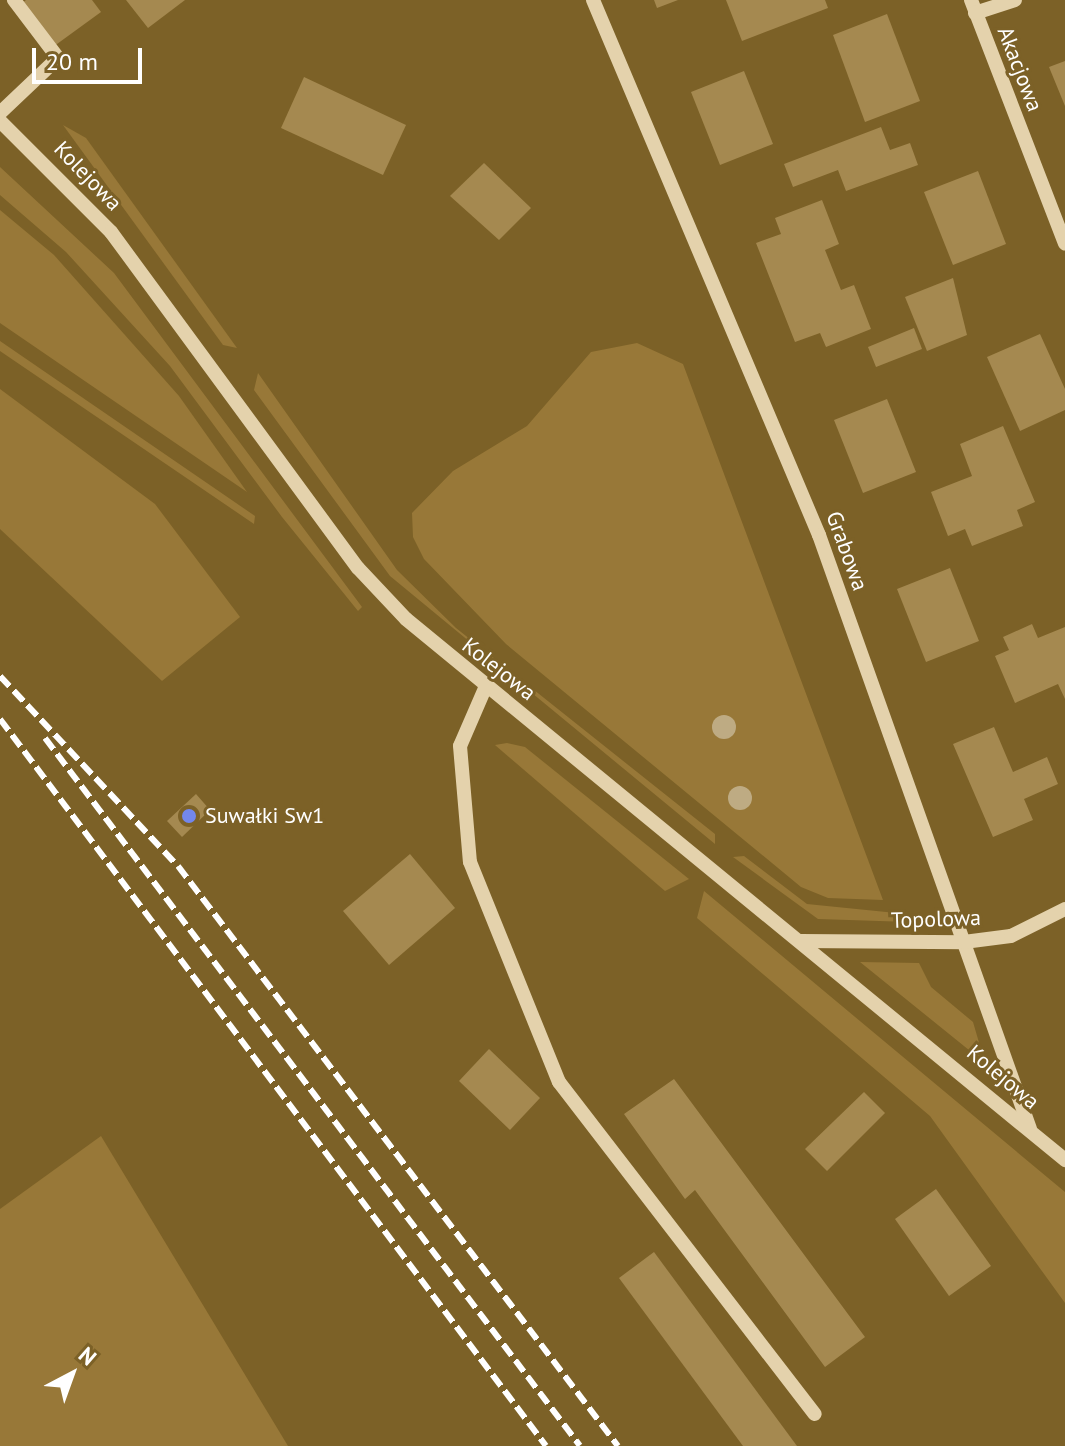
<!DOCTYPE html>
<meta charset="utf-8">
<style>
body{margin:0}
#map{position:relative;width:1065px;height:1446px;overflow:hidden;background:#7c6127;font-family:"PT Sans",sans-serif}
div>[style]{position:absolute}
.green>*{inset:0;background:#987838}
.building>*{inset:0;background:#a58950}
.minor>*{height:14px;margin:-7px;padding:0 7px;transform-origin:7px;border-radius:7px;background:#e4d2ac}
.rail>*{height:6px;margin-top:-3px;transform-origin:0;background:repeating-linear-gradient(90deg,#fff 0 14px,transparent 0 20px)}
.trees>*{width:24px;height:24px;margin:-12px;border-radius:50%;background:#beab83}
.dots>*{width:22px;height:22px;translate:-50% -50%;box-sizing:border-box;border:4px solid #7c6127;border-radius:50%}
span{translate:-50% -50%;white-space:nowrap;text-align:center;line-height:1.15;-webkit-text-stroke:6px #7c6127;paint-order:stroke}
.street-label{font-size:22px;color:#fff}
.poi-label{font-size:22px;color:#fff}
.left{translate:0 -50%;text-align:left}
.north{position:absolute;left:32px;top:1334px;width:80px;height:80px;-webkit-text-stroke:6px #7c6127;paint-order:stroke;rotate:41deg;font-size:22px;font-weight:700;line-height:32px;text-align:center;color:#fff}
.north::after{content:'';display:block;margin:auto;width:28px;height:36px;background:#fff;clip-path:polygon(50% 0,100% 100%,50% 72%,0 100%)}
.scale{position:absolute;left:32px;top:48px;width:110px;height:36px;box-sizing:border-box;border:4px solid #fff;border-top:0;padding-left:10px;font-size:24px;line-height:28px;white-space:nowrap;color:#fff;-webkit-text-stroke:6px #7c6127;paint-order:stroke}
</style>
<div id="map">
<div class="green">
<div style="clip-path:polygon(63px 125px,86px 138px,237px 348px,223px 345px)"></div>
<div style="clip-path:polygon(0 167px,114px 273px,362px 607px,358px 611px,282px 517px,170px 366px,66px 252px,0 195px)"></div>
<div style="clip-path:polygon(0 210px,54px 255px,179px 396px,247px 492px,0 323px)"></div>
<div style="clip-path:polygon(0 341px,255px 516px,254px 524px,0 351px)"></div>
<div style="clip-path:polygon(637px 343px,683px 364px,883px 900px,828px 898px,801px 887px,506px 644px,424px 559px,413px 537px,412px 513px,453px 471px,527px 426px,591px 352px)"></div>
<div style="clip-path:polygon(258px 373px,397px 570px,456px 628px,715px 834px,715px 844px,390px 576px,254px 390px)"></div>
<div style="clip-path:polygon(0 389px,155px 504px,240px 617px,162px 681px,0 529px)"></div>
<div style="clip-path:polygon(507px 743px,525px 747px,689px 879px,665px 891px,495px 745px)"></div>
<div style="clip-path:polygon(744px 856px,807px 904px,906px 914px,910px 922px,818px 919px,733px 857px)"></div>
<div style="clip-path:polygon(704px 891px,1065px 1192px,1065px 1303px,930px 1116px,697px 918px)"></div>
<div style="clip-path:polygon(860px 962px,919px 963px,931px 987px,973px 1022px,985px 1063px)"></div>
<div style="clip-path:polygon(101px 1136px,288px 1446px,0 1446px,0 1209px)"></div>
</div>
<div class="building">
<div style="clip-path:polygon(26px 0,92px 0,101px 12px,46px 52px,14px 9px)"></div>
<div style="clip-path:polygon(126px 0,185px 0,148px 28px)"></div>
<div style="clip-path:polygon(654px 0,678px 0,657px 8px)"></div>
<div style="clip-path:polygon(726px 0,825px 0,828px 8px,742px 41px)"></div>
<div style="clip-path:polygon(887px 14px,920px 101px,865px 122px,833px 35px)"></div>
<div style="clip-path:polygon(1065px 61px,1065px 106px,1049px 67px)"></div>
<div style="clip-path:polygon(744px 71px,773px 144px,720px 165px,691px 92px)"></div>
<div style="clip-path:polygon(304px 77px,406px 125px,383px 175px,281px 128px)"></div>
<div style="clip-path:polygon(881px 127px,890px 150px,910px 143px,918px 165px,846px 191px,838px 170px,793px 187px,784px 164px)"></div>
<div style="clip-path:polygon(484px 163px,531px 208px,499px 240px,450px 196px)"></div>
<div style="clip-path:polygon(978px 171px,1006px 244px,953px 265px,924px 192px)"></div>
<div style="clip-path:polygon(822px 200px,839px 244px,825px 250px,841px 290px,854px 285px,871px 329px,826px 347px,820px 333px,795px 342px,756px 243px,781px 234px,775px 218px)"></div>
<div style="clip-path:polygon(953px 278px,967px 335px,927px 351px,905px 297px)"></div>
<div style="clip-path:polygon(914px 328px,922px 349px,876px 367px,868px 347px)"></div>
<div style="clip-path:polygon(1040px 334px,1065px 389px,1065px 410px,1020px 431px,987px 357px)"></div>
<div style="clip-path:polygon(887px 399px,916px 472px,863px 493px,834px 420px)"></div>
<div style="clip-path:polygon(1003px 426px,1035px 502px,1017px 510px,1023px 526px,972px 546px,965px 529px,948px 536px,931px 492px,972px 476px,960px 444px)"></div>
<div style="clip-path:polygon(950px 568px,979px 641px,926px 662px,897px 589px)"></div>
<div style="clip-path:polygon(1032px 624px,1038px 638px,1065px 627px,1065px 699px,1058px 684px,1015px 703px,995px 656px,1009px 650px,1003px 637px)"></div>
<div style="clip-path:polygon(994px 727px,1013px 772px,1047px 757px,1058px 784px,1024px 799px,1033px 820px,993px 837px,953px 744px)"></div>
<div style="clip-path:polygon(196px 794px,210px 810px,182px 837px,167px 821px)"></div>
<div style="clip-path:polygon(410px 854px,455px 908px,389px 965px,343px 911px)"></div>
<div style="clip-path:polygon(489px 1049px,540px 1098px,510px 1130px,459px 1081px)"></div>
<div style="clip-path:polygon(674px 1079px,865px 1337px,825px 1367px,695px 1190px,685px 1199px,624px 1114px)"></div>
<div style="clip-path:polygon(864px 1092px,885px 1113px,827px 1171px,805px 1149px)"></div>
<div style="clip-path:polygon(936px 1189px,991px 1266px,949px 1296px,895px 1219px)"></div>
<div style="clip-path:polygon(654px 1252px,797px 1446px,743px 1446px,619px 1278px)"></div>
</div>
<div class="minor">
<div style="left:593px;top:0;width:581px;rotate:67.1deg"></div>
<div style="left:819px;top:535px;width:630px;rotate:70.44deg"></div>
<div style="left:971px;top:0;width:261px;rotate:68.9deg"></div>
<div style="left:975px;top:13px;width:42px;rotate:-18deg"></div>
<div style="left:0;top:113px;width:80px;rotate:-43.5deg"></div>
<div style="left:58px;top:58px;width:73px;rotate:-127.2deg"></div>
<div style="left:0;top:121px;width:157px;rotate:45deg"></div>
<div style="left:111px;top:232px;width:417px;rotate:53.7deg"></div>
<div style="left:358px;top:568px;width:70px;rotate:46.7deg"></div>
<div style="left:406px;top:619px;width:853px;rotate:39.38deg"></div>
<div style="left:486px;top:686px;width:65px;rotate:113.4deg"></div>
<div style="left:460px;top:746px;width:116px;rotate:85.1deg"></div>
<div style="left:470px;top:862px;width:237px;rotate:68deg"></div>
<div style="left:559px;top:1082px;width:419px;rotate:52.4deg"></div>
<div style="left:801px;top:941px;width:163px;rotate:0.4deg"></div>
<div style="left:964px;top:942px;width:47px;rotate:-7.3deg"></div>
<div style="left:1011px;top:936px;width:60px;rotate:-26.6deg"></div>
</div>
<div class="rail">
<div style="left:0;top:676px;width:260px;rotate:46.9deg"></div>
<div style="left:178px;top:866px;width:728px;rotate:52.82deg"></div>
<div style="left:0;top:719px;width:909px;rotate:53.09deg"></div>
<div style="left:45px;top:738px;width:887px;rotate:52.92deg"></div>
</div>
<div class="trees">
<div style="left:724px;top:727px"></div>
<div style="left:740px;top:798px"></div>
</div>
<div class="dots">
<div style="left:189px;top:816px;background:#7387ec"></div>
</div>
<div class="street-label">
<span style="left:1020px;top:69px;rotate:69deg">Akacjowa</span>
<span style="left:88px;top:176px;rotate:46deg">Kolejowa</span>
<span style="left:847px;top:551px;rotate:70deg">Grabowa</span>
<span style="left:499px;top:669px;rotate:38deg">Kolejowa</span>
<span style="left:936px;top:919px;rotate:-2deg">Topolowa</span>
<span style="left:1003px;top:1077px;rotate:40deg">Kolejowa</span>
</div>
<div class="poi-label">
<span class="left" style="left:205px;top:816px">Suwałki Sw1</span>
</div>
<div class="north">N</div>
<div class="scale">20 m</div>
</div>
